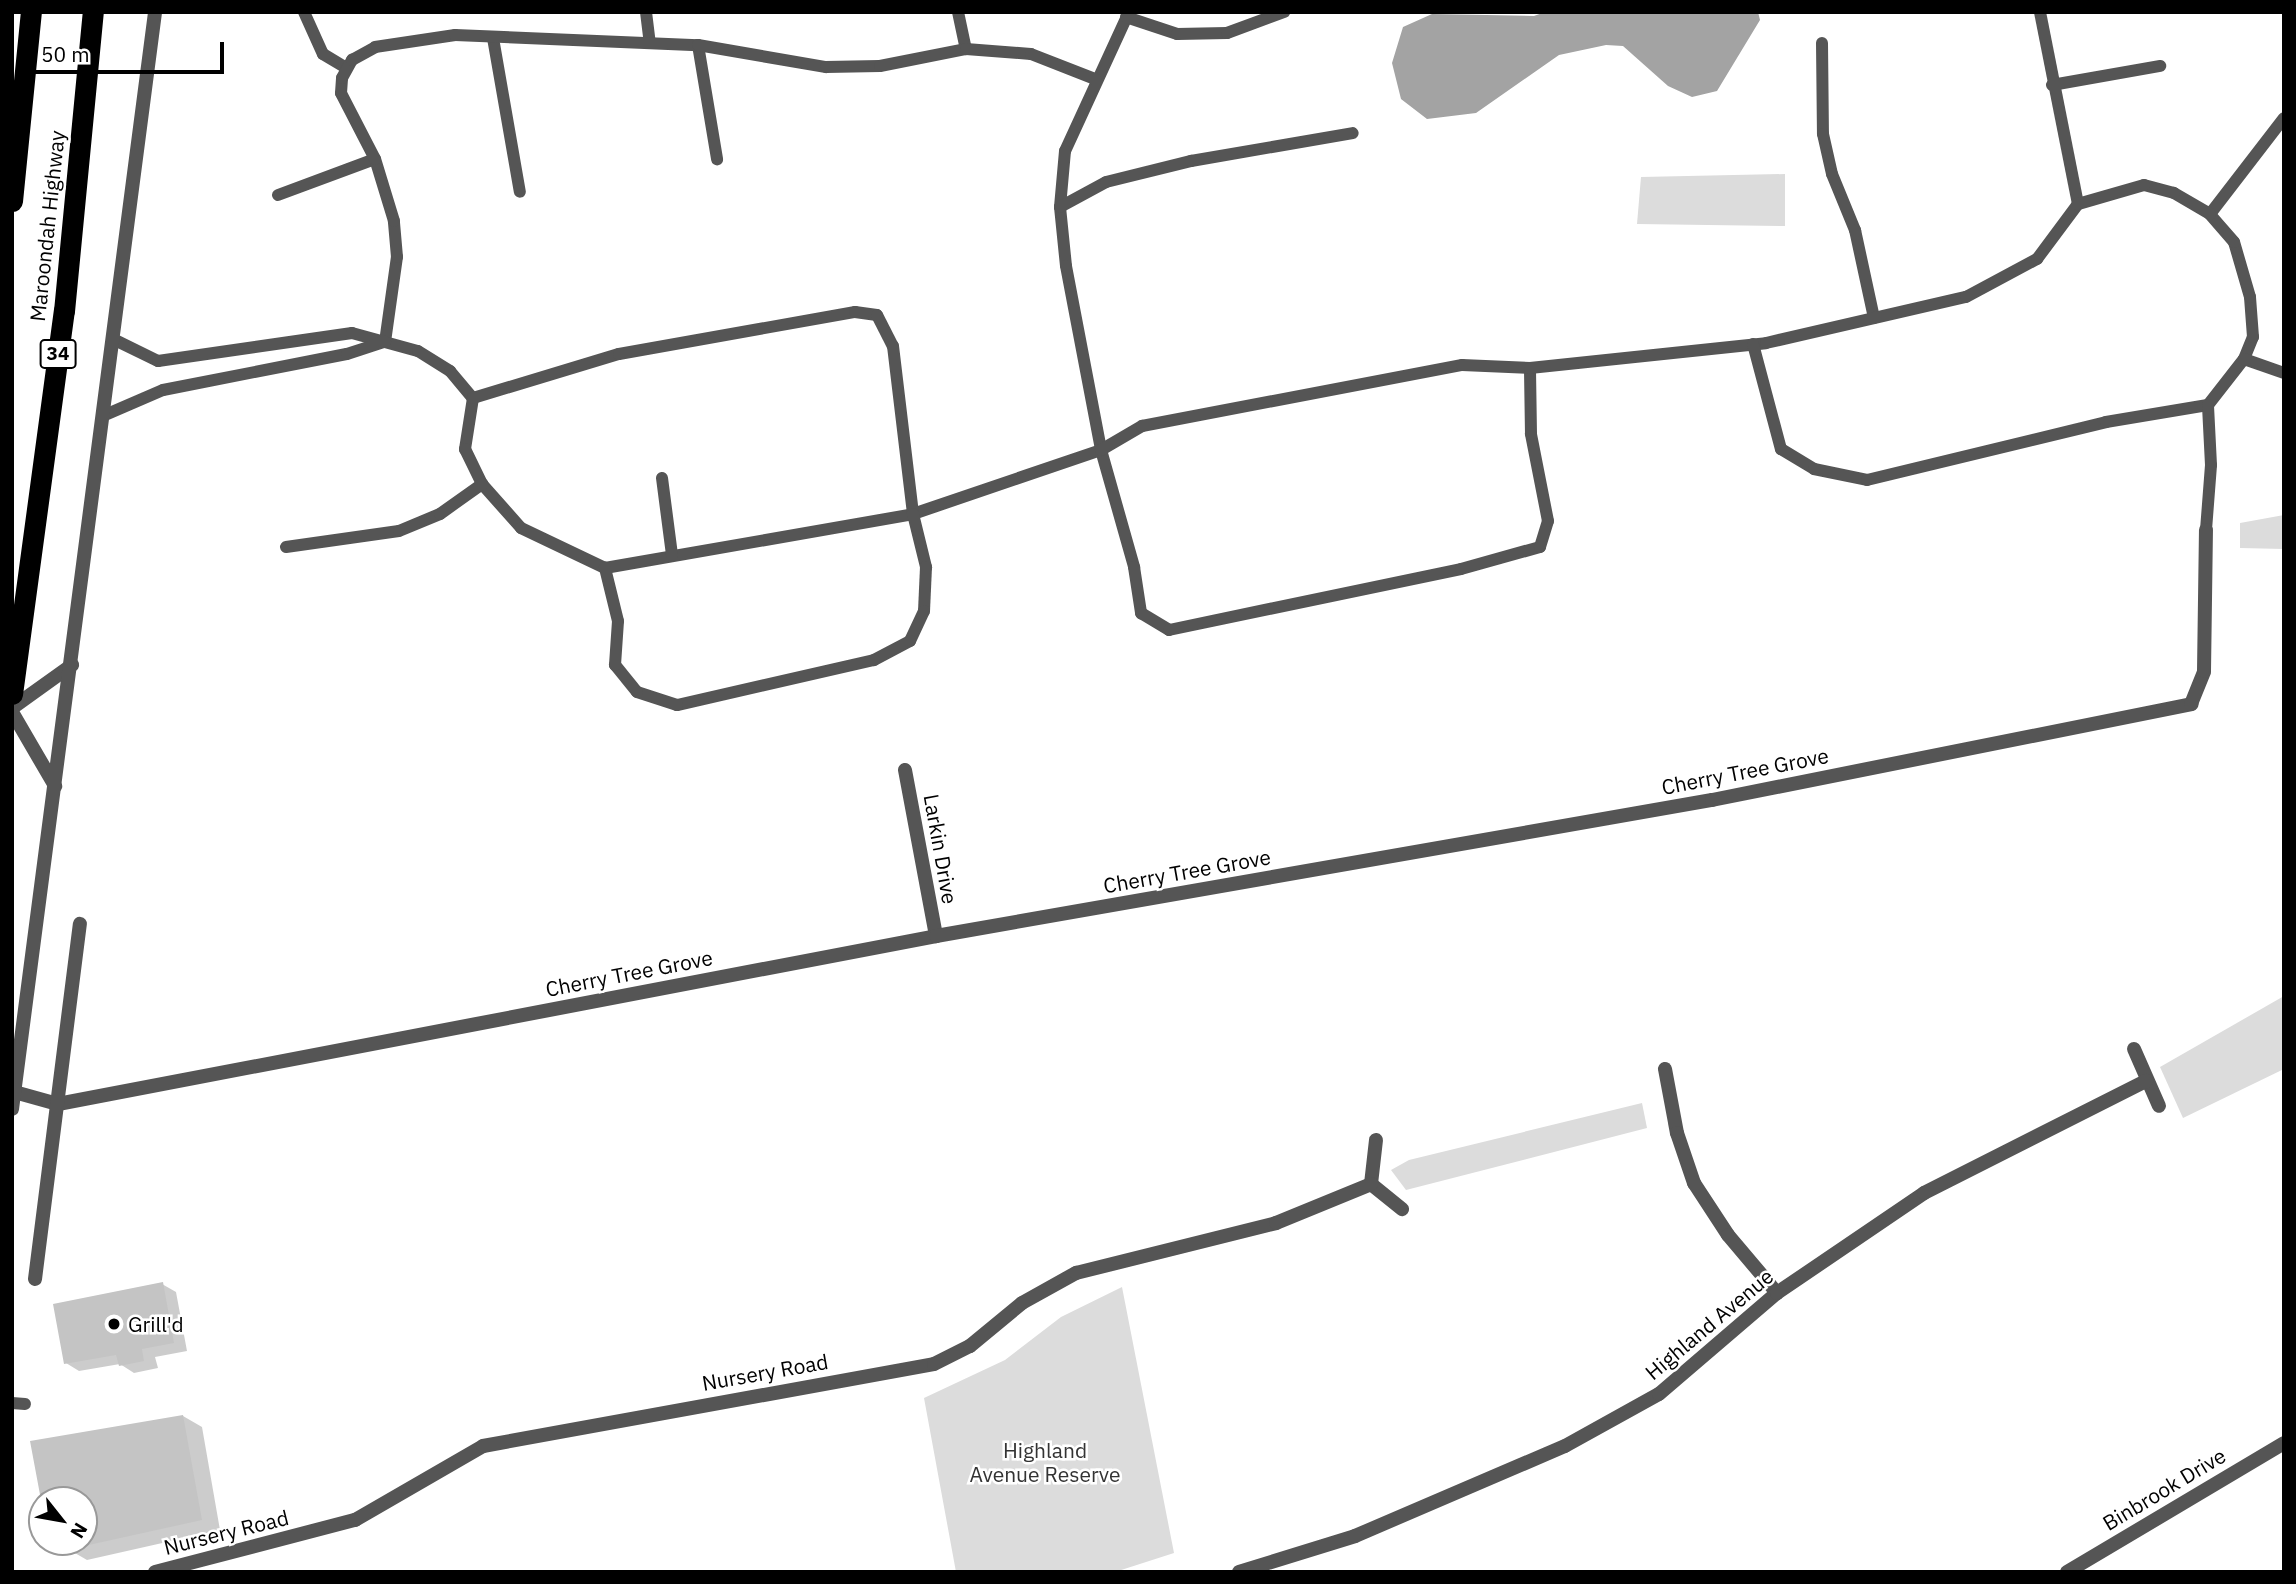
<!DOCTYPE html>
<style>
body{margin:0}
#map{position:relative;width:2296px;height:1584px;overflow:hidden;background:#fff;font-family:"IBM Plex Sans",sans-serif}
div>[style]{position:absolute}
.green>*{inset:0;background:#dcdcdc}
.water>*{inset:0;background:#a3a3a3}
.shadow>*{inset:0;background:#0003}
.building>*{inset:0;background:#c4c4c4}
.lane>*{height:12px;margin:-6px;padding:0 6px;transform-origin:6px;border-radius:6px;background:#555}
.street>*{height:14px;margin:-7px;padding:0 7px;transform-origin:7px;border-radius:7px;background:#555}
.highway>*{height:21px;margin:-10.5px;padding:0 10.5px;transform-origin:10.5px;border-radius:10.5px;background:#000}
.dots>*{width:19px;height:19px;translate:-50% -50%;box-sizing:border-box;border:4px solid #fff;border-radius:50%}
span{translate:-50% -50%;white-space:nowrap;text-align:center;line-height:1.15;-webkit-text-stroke:5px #fff;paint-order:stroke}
.shield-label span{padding:2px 5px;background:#fff;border:2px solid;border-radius:5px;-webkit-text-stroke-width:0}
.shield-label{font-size:19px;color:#000;font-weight:700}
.street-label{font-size:21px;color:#000}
.poi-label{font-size:21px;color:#000}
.left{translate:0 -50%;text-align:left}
.park-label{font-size:21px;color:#333}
.frame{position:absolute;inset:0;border:14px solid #000;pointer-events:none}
.north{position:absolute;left:28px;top:1486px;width:70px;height:70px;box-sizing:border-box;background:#fff;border:2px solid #999;border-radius:50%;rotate:121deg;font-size:19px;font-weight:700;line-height:28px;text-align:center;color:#000}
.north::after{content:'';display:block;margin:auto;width:24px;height:32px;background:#000;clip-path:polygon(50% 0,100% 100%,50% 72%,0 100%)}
.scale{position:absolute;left:28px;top:42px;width:196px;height:32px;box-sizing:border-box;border:4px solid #000;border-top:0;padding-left:9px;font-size:21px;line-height:24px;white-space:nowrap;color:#000;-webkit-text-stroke:5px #fff;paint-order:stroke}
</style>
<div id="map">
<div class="green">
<div style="clip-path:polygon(1785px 174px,1785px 226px,1637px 224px,1641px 177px)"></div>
<div style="clip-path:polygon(2284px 515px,2284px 549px,2240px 548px,2240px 523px)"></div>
<div style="clip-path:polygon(2284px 996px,2284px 1069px,2183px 1118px,2160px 1067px)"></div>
<div style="clip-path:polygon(1642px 1103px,1647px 1128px,1406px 1190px,1391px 1170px,1409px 1160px)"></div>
<div style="clip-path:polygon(1122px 1287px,1174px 1553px,1115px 1572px,956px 1572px,924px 1398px,1005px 1360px,1061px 1317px)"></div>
</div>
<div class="water">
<div style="clip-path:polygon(1545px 12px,1758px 12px,1760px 20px,1717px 91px,1692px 97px,1668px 86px,1623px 46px,1606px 45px,1559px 55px,1476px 113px,1427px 119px,1401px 99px,1392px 63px,1403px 27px,1432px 14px,1534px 16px)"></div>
</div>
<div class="shadow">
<div style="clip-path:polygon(162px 1284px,176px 1292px,187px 1351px,155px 1357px,158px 1368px,134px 1373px,120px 1364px,79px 1371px,66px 1363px)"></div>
<div style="clip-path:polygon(183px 1416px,202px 1427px,220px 1530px,87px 1560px,68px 1549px,65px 1542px,84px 1542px,84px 1500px,43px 1500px)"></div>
</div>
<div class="building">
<div style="clip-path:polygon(163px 1282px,174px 1343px,142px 1349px,144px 1361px,119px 1366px,116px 1355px,64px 1364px,53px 1304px)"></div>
<div style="clip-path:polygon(183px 1415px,202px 1520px,66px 1550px,65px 1542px,84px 1542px,84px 1500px,41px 1500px,30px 1441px)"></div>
</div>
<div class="lane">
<div style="left:304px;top:12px;width:46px;rotate:65.7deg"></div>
<div style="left:323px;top:54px;width:27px;rotate:31deg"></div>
<div style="left:646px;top:12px;width:31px;rotate:83deg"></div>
<div style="left:958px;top:12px;width:38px;rotate:78deg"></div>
<div style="left:1129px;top:12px;width:153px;rotate:114.7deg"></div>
<div style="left:1065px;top:151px;width:56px;rotate:95.1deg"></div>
<div style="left:1060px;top:207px;width:59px;rotate:84.2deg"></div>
<div style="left:1066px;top:266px;width:187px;rotate:79.2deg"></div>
<div style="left:1101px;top:450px;width:122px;rotate:74.2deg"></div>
<div style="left:1134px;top:567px;width:47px;rotate:81.3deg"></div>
<div style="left:1141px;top:613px;width:33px;rotate:31deg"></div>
<div style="left:1169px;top:630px;width:298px;rotate:-11.8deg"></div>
<div style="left:1461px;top:569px;width:82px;rotate:-15.6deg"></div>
<div style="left:1540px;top:547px;width:27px;rotate:-73deg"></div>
<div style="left:1548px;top:521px;width:89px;rotate:-101.1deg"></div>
<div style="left:1531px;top:434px;width:66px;rotate:-90.9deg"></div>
<div style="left:1126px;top:17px;width:54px;rotate:18.4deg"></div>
<div style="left:1177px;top:34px;width:50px;rotate:-1.1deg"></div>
<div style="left:1227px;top:33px;width:61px;rotate:-20.2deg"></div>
<div style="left:493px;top:38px;width:156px;rotate:80.1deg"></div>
<div style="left:1822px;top:43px;width:91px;rotate:89.4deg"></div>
<div style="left:1823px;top:134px;width:41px;rotate:77.3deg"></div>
<div style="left:1832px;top:174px;width:61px;rotate:67.7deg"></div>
<div style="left:1855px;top:230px;width:90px;rotate:77.8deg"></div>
<div style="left:698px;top:45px;width:116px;rotate:80.5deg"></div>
<div style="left:2052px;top:85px;width:110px;rotate:-10deg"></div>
<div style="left:278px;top:195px;width:103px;rotate:-20.4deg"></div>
<div style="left:1060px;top:207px;width:52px;rotate:-28.5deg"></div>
<div style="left:1106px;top:182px;width:88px;rotate:-13.9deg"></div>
<div style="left:1191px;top:161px;width:164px;rotate:-9.8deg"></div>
<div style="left:2210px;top:214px;width:121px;rotate:-52.4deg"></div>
<div style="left:115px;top:340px;width:48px;rotate:26deg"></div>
<div style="left:158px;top:361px;width:196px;rotate:-8.2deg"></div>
<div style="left:352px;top:333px;width:68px;rotate:15.3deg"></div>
<div style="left:418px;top:351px;width:38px;rotate:32deg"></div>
<div style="left:450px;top:371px;width:35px;rotate:50deg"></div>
<div style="left:473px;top:398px;width:52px;rotate:98.9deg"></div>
<div style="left:465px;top:449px;width:39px;rotate:64deg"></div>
<div style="left:482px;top:484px;width:59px;rotate:48.4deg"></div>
<div style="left:521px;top:528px;width:93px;rotate:25.5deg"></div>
<div style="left:605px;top:568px;width:313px;rotate:-9.9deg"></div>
<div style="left:913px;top:514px;width:199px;rotate:-18.8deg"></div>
<div style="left:1101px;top:450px;width:48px;rotate:-30.3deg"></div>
<div style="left:1142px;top:426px;width:326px;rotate:-10.8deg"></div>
<div style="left:1462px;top:365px;width:68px;rotate:2.5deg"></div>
<div style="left:1530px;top:368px;width:237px;rotate:-6deg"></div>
<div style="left:1766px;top:343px;width:205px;rotate:-13deg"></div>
<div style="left:1966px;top:297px;width:81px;rotate:-28.2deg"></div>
<div style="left:2037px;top:259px;width:69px;rotate:-53.3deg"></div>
<div style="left:2078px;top:204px;width:196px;rotate:-101.2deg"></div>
<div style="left:385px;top:342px;width:86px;rotate:-82deg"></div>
<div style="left:397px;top:257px;width:36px;rotate:-95deg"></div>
<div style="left:394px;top:221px;width:65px;rotate:-107deg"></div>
<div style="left:375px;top:159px;width:74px;rotate:-117.3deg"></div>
<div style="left:341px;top:93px;width:15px;rotate:-86deg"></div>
<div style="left:342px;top:78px;width:21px;rotate:-61deg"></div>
<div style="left:352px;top:60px;width:26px;rotate:-29deg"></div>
<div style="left:375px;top:47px;width:81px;rotate:-8.5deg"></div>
<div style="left:455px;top:35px;width:243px;rotate:2.4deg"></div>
<div style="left:698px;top:45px;width:130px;rotate:9.8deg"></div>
<div style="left:826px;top:67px;width:54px;rotate:-1.1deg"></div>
<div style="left:880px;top:66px;width:88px;rotate:-11.2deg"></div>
<div style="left:966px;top:49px;width:65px;rotate:4.4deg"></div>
<div style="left:1031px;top:54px;width:69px;rotate:21.3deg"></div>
<div style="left:1753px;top:344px;width:109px;rotate:75.1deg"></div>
<div style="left:1781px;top:449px;width:39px;rotate:31deg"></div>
<div style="left:1814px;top:469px;width:54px;rotate:11.7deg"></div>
<div style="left:1867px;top:480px;width:246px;rotate:-13.6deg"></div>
<div style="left:2106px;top:422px;width:103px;rotate:-9.5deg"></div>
<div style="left:2208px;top:405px;width:58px;rotate:-52deg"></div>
<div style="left:2244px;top:359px;width:24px;rotate:-68deg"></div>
<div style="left:2253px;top:337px;width:40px;rotate:-94.3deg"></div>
<div style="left:2250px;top:297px;width:57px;rotate:-106.2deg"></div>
<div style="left:2234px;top:242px;width:37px;rotate:-131deg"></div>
<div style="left:2210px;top:214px;width:42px;rotate:-149.7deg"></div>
<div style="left:2174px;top:193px;width:31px;rotate:-165deg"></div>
<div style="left:2144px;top:185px;width:69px;rotate:163.9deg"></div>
<div style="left:2244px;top:359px;width:42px;rotate:19.3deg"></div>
<div style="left:473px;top:398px;width:152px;rotate:-16.8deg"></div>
<div style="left:619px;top:354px;width:240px;rotate:-10.1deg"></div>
<div style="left:855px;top:312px;width:22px;rotate:8deg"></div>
<div style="left:877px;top:315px;width:35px;rotate:63deg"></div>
<div style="left:893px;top:346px;width:169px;rotate:83.2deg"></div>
<div style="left:913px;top:514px;width:55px;rotate:76.2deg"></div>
<div style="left:926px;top:567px;width:44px;rotate:92.6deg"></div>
<div style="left:924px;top:611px;width:33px;rotate:115deg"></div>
<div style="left:910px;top:641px;width:41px;rotate:152.2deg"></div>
<div style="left:874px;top:660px;width:202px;rotate:167.1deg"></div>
<div style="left:677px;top:705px;width:42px;rotate:-162deg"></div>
<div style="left:637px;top:692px;width:35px;rotate:-129deg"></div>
<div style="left:615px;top:665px;width:44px;rotate:-86.1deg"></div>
<div style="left:618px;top:621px;width:55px;rotate:-103.8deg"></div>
<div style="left:105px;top:415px;width:63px;rotate:-23.3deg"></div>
<div style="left:163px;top:390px;width:187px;rotate:-11.1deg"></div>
<div style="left:347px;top:354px;width:40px;rotate:-18deg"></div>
<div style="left:662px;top:478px;width:78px;rotate:82.6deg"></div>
<div style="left:2206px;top:530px;width:65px;rotate:-85.6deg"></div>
<div style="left:2211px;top:465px;width:60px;rotate:-92.9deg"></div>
<div style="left:286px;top:547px;width:114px;rotate:-8.1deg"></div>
<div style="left:399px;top:531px;width:44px;rotate:-22.5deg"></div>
<div style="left:440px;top:514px;width:52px;rotate:-35.5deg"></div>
<div style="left:12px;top:1403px;width:13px;rotate:4deg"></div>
</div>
<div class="street">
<div style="left:12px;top:708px;width:74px;rotate:-35.6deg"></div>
<div style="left:12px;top:712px;width:86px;rotate:59.8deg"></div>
<div style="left:905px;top:770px;width:169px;rotate:79.4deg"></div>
<div style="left:2134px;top:1049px;width:62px;rotate:66.3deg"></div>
<div style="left:1665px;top:1069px;width:65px;rotate:79.4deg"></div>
<div style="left:1677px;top:1133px;width:53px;rotate:71.2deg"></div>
<div style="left:1694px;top:1183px;width:62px;rotate:56.8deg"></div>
<div style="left:1728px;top:1235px;width:76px;rotate:49.8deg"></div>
<div style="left:18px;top:1093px;width:41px;rotate:15.4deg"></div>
<div style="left:58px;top:1104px;width:894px;rotate:-10.83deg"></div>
<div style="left:936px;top:936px;width:788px;rotate:-9.94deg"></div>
<div style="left:1712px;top:800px;width:489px;rotate:-11.3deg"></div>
<div style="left:2191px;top:704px;width:35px;rotate:-68deg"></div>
<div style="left:2204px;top:671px;width:141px;rotate:-89.2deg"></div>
<div style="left:12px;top:1109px;width:1106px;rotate:-82.57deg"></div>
<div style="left:1376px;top:1140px;width:44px;rotate:96.5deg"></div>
<div style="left:1371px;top:1184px;width:40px;rotate:39deg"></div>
<div style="left:35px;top:1279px;width:358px;rotate:-82.8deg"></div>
<div style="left:155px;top:1572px;width:207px;rotate:-14.6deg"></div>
<div style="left:355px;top:1520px;width:148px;rotate:-30deg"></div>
<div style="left:483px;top:1446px;width:458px;rotate:-10.3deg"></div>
<div style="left:934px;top:1364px;width:40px;rotate:-26.6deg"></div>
<div style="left:970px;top:1346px;width:67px;rotate:-39.6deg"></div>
<div style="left:1022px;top:1303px;width:62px;rotate:-29.1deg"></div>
<div style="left:1076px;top:1273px;width:206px;rotate:-14deg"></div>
<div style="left:1276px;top:1223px;width:103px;rotate:-22.3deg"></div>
<div style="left:1239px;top:1572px;width:121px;rotate:-17.2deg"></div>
<div style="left:1355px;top:1536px;width:228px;rotate:-23.2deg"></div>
<div style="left:1565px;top:1446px;width:107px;rotate:-29deg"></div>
<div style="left:1659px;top:1394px;width:155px;rotate:-40.6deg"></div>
<div style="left:1777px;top:1293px;width:178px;rotate:-34.2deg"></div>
<div style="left:1924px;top:1193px;width:249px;rotate:-26.8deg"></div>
<div style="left:2067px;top:1572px;width:252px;rotate:-30.7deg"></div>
</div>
<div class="highway">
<div style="left:12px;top:201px;width:190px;rotate:-84.3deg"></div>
<div style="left:12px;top:694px;width:387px;rotate:-82.3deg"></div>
<div style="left:64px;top:311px;width:300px;rotate:-84.5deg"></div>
</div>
<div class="dots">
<div style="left:114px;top:1324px;background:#000"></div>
</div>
<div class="shield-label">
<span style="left:58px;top:354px">34</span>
</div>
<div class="street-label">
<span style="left:47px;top:226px;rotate:-84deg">Maroondah Highway</span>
<span style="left:1745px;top:771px;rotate:-11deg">Cherry Tree Grove</span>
<span style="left:941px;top:849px;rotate:80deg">Larkin Drive</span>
<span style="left:1187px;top:871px;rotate:-10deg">Cherry Tree Grove</span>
<span style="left:629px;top:973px;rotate:-11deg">Cherry Tree Grove</span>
<span style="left:1709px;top:1324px;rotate:-40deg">Highland Avenue</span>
<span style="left:765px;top:1372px;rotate:-10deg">Nursery Road</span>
<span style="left:2164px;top:1489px;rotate:-31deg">Binbrook Drive</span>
<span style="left:226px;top:1532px;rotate:-14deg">Nursery Road</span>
</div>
<div class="poi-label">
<span class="left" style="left:128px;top:1324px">Grill'd</span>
</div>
<div class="park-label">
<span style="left:1045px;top:1462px">Highland<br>Avenue Reserve</span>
</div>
<div class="frame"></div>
<div class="north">N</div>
<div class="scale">50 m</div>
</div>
